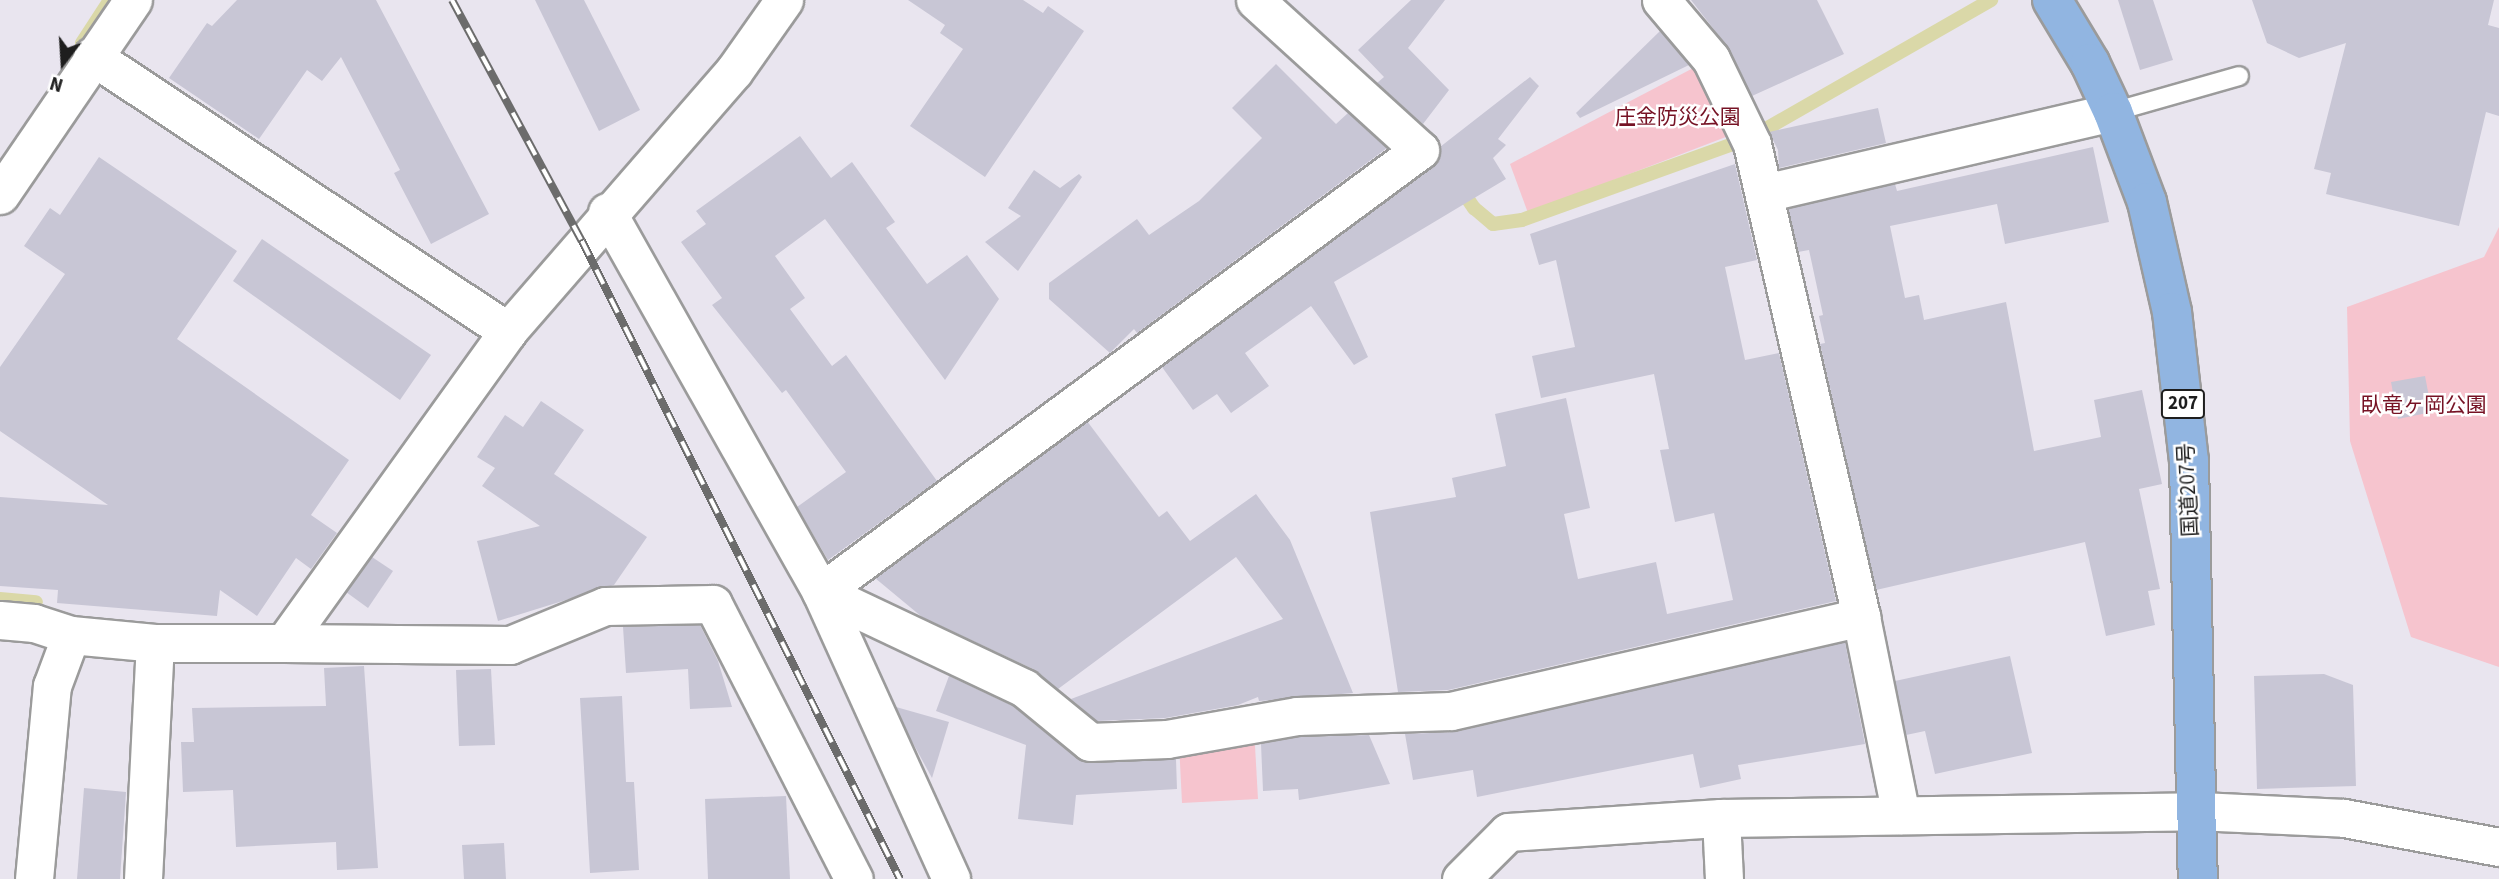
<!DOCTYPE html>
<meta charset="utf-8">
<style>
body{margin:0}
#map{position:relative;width:2499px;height:879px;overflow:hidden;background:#e9e5ef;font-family:"Source Sans 3","Noto Sans JP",sans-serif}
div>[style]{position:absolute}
.park>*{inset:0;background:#f6c4ce}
.stream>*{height:14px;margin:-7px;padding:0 7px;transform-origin:7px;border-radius:7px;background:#dad8a8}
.building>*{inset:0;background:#c8c6d5}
.roads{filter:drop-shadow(2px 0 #9b9b9b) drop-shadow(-2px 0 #9b9b9b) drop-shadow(0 2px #9b9b9b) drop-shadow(0 -2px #9b9b9b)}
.lane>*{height:18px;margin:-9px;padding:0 9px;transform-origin:9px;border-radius:9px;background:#fff}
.street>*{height:37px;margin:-18.5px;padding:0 18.5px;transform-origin:18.5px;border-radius:18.5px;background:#fff}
.highway>*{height:38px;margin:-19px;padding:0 19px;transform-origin:19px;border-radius:19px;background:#91b5e1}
.rail>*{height:8px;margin-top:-4px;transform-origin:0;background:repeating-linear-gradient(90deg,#fff 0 16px,#6c6c6c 0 32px);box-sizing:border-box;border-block:2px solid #6c6c6c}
span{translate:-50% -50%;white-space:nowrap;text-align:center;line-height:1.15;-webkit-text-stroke:5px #fff;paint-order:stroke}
.shield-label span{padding:2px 5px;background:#fff;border:2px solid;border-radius:5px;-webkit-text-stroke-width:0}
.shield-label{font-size:19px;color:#1e1e1e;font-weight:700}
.park-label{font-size:21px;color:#761224}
.street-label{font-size:21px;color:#1e1e1e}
.north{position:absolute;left:28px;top:28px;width:70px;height:70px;-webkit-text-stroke:5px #fff;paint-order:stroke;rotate:197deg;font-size:19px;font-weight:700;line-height:28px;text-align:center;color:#1e1e1e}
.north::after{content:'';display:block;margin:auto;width:24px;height:32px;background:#1e1e1e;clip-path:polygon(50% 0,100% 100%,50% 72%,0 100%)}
</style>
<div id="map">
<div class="park">
<div style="clip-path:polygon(1699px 65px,1731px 135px,1528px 213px,1510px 164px)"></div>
<div style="clip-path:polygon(2499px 227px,2499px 667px,2411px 637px,2350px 441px,2347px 307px,2484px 257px)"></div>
<div style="clip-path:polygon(1254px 728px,1258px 799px,1182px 803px,1179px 743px)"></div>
</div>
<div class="stream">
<div style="left:82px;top:43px;width:51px;rotate:-56.9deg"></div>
<div style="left:1459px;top:186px;width:27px;rotate:56deg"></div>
<div style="left:1474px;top:208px;width:25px;rotate:40deg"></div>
<div style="left:1493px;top:224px;width:29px;rotate:-8deg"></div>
<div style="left:1522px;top:220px;width:242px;rotate:-19.8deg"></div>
<div style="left:1750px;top:138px;width:278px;rotate:-29.8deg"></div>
<div style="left:0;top:599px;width:36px;rotate:5deg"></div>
</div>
<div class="building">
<div style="clip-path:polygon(237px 0,376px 0,489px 214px,431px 244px,394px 173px,400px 170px,341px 57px,322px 81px,307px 70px,259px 139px,169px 78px,207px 23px,212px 26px)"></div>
<div style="clip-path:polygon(535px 0,584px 0,640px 110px,599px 131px)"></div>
<div style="clip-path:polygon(908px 0,1023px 0,1043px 13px,1048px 6px,1084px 31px,985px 177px,910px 126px,963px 49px,940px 33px,945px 25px)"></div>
<div style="clip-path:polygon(1411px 0,1445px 0,1408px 48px,1449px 90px,1423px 124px,1377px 83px,1384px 77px,1358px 50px)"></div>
<div style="clip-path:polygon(1691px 0,1817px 0,1844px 54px,1752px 96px,1730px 50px)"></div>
<div style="clip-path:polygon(2118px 0,2153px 0,2173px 60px,2140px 70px)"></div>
<div style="clip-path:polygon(2252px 0,2494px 0,2488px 25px,2499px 28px,2499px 116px,2486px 112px,2459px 226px,2326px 194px,2331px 173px,2314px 169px,2346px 43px,2299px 58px,2267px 43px)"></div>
<div style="clip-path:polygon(1660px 31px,1689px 65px,1580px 118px,1576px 113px)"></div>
<div style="clip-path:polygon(1276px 64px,1336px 124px,1348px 113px,1387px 148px,1137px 333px,1134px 329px,1110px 353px,1049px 299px,1049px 283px,1137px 219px,1149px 235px,1199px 201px,1262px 138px,1232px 108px)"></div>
<div style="clip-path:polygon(1530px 77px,1539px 86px,1498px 139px,1506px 145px,1493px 158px,1506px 179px,1334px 282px,1368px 357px,1354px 365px,1311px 306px,1245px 353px,1269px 386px,1231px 413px,1217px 394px,1193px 410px,1162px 367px,1432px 167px,1440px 147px)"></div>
<div style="clip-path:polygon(1878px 108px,1886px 143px,1779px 168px,1778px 150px,1769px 132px)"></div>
<div style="clip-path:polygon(800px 136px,831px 178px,852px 162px,895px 222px,886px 228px,927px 284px,967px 255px,999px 299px,945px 380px,825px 219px,775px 256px,805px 298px,790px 309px,832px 366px,846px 355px,937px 481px,828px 560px,797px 507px,846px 472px,786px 390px,782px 393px,712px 305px,722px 298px,681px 242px,706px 224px,696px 211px)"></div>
<div style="clip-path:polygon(2093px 147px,2109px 222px,2005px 244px,1997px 204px,1890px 226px,1905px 298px,1919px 295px,1924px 320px,2006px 302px,2034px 451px,2101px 437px,2094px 400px,2142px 390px,2162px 484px,2139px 489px,2160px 589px,2148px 591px,2155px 625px,2106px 636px,2085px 542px,1876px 590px,1820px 344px,1825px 343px,1819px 316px,1823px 315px,1809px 250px,1798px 252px,1788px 209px,1895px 184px,1897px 191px)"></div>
<div style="clip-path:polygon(99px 157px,237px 251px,177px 339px,349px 460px,311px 515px,337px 533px,311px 569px,296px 558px,257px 616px,220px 590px,217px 616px,57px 603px,58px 590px,0 586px,0 497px,108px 505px,0 431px,0 367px,65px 274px,24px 246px,50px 208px,60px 215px)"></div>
<div style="clip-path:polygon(1735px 164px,1757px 260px,1725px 267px,1745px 360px,1779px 353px,1836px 601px,1448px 690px,1398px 692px,1370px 512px,1456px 497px,1452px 478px,1506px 466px,1495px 414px,1566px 398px,1590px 508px,1564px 514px,1578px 579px,1656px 562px,1667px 614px,1733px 600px,1714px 513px,1675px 522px,1660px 450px,1669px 449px,1654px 374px,1541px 398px,1532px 356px,1575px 347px,1556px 260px,1539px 265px,1530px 234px)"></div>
<div style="clip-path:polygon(1034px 170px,1060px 188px,1079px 174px,1082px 177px,1018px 271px,985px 242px,1021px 216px,1008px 208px)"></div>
<div style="clip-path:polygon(262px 239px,431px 355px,400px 400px,233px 281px)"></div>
<div style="clip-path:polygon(2425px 376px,2432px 412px,2398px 419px,2391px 382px)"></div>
<div style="clip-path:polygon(541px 401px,584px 430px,554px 474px,647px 537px,614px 585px,498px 621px,477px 541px,540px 526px,482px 486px,495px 468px,477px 457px,505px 415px,523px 427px)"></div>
<div style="clip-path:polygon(1087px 421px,1159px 517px,1167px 511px,1190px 541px,1256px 494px,1290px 540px,1353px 693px,1259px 701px,1258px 697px,1238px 705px,1165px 718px,1097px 721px,1071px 699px,1283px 619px,1236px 557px,1058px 689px,1033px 669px,922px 617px,875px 578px)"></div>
<div style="clip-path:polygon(372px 557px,393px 571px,368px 608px,346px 592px)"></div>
<div style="clip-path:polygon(700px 625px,718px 661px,732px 707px,690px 709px,688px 669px,626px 673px,623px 627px)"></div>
<div style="clip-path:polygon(1845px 642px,1865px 744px,1738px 765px,1741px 779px,1700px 788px,1693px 754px,1477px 797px,1473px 770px,1413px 780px,1405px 734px,1455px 732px)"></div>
<div style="clip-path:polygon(2010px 656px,2032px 753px,1935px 774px,1925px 731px,1906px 735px,1895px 681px)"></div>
<div style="clip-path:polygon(364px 666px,378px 868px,337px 870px,336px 842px,236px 847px,233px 790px,183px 792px,181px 742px,194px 742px,192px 708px,326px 706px,324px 668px)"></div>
<div style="clip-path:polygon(491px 669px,495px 745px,459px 746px,456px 670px)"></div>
<div style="clip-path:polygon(2324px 674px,2353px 685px,2356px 786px,2257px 789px,2254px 676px)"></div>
<div style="clip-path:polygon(949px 676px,1013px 706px,1078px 759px,1091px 763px,1176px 759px,1177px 789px,1076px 795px,1073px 825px,1018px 819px,1026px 745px,936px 711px)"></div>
<div style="clip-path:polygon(622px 696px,626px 782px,634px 782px,639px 870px,590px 873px,580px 698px)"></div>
<div style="clip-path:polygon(896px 707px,949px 722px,932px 778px,908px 734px)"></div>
<div style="clip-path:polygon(1369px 735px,1390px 784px,1299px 800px,1298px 789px,1263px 791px,1261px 744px,1299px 737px)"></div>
<div style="clip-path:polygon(84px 788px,126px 792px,120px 879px,77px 879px)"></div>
<div style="clip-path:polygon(786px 796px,790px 879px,708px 879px,705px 799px)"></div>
<div style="clip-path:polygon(504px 843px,506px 879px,464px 879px,462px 845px)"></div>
</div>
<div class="roads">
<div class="lane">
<div style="left:2113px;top:112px;width:131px;rotate:-15.9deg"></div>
</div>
<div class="street">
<div style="left:1255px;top:0;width:223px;rotate:42.3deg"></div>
<div style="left:1420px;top:150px;width:744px;rotate:143.58deg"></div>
<div style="left:821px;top:592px;width:225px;rotate:25.3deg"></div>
<div style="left:1024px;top:688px;width:85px;rotate:39.3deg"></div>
<div style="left:1090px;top:742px;width:77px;rotate:-2.2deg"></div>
<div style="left:1167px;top:739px;width:132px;rotate:-10deg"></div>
<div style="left:1297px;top:716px;width:154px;rotate:-1.9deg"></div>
<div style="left:1451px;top:711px;width:421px;rotate:-12.9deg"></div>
<div style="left:1661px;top:0;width:77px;rotate:49.7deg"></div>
<div style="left:1711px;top:59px;width:94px;rotate:64.2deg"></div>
<div style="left:1752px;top:144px;width:485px;rotate:77deg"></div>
<div style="left:1861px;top:617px;width:202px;rotate:78.6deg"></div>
<div style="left:92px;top:56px;width:499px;rotate:33.5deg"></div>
<div style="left:1764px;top:193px;width:358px;rotate:-13.1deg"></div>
<div style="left:0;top:195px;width:236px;rotate:-55.7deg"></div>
<div style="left:607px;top:212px;width:436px;rotate:60.6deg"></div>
<div style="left:821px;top:592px;width:315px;rotate:65.6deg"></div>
<div style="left:0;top:620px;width:34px;rotate:5deg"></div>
<div style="left:34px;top:623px;width:39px;rotate:18deg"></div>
<div style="left:71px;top:635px;width:84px;rotate:5.4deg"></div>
<div style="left:155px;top:643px;width:129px"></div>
<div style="left:284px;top:643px;width:384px;rotate:-54.3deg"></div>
<div style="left:508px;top:331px;width:344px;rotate:-49deg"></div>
<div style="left:734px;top:71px;width:87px;rotate:-54.8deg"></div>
<div style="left:284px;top:643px;width:226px;rotate:0.5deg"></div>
<div style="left:510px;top:645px;width:103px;rotate:-22.3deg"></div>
<div style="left:605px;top:606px;width:108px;rotate:-1.1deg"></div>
<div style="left:713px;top:604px;width:309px;rotate:62.9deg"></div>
<div style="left:1721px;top:818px;width:61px;rotate:87.2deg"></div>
<div style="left:34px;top:879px;width:194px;rotate:-84.7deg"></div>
<div style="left:52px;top:686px;width:54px;rotate:-69.6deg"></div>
<div style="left:143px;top:879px;width:236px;rotate:-87.1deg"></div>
<div style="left:1461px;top:879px;width:66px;rotate:-45deg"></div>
<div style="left:1508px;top:832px;width:213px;rotate:-3.8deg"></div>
<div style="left:1721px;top:818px;width:477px;rotate:-0.8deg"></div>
<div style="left:2198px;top:811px;width:146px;rotate:2.7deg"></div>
<div style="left:2344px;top:818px;width:158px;rotate:10.6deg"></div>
</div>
<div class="highway">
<div style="left:2052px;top:0;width:74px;rotate:58.9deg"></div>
<div style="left:2090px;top:63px;width:54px;rotate:64.9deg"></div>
<div style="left:2113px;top:112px;width:96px;rotate:69.3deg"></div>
<div style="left:2147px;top:202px;width:113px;rotate:77.2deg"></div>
<div style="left:2172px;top:312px;width:150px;rotate:83.5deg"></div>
<div style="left:2189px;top:461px;width:418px;rotate:88.8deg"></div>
</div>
</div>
<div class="rail">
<div style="left:452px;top:0;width:274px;rotate:61.7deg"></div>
<div style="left:582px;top:241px;width:713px;rotate:63.51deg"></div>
</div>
<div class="shield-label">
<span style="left:2183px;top:404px">207</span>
</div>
<div class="park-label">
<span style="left:1678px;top:117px">庄金防災公園</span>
<span style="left:2424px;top:405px">臥竜ヶ岡公園</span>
</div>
<div class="street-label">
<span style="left:2188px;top:490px;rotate:-93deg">国道207号</span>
</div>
<div class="north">N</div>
</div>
